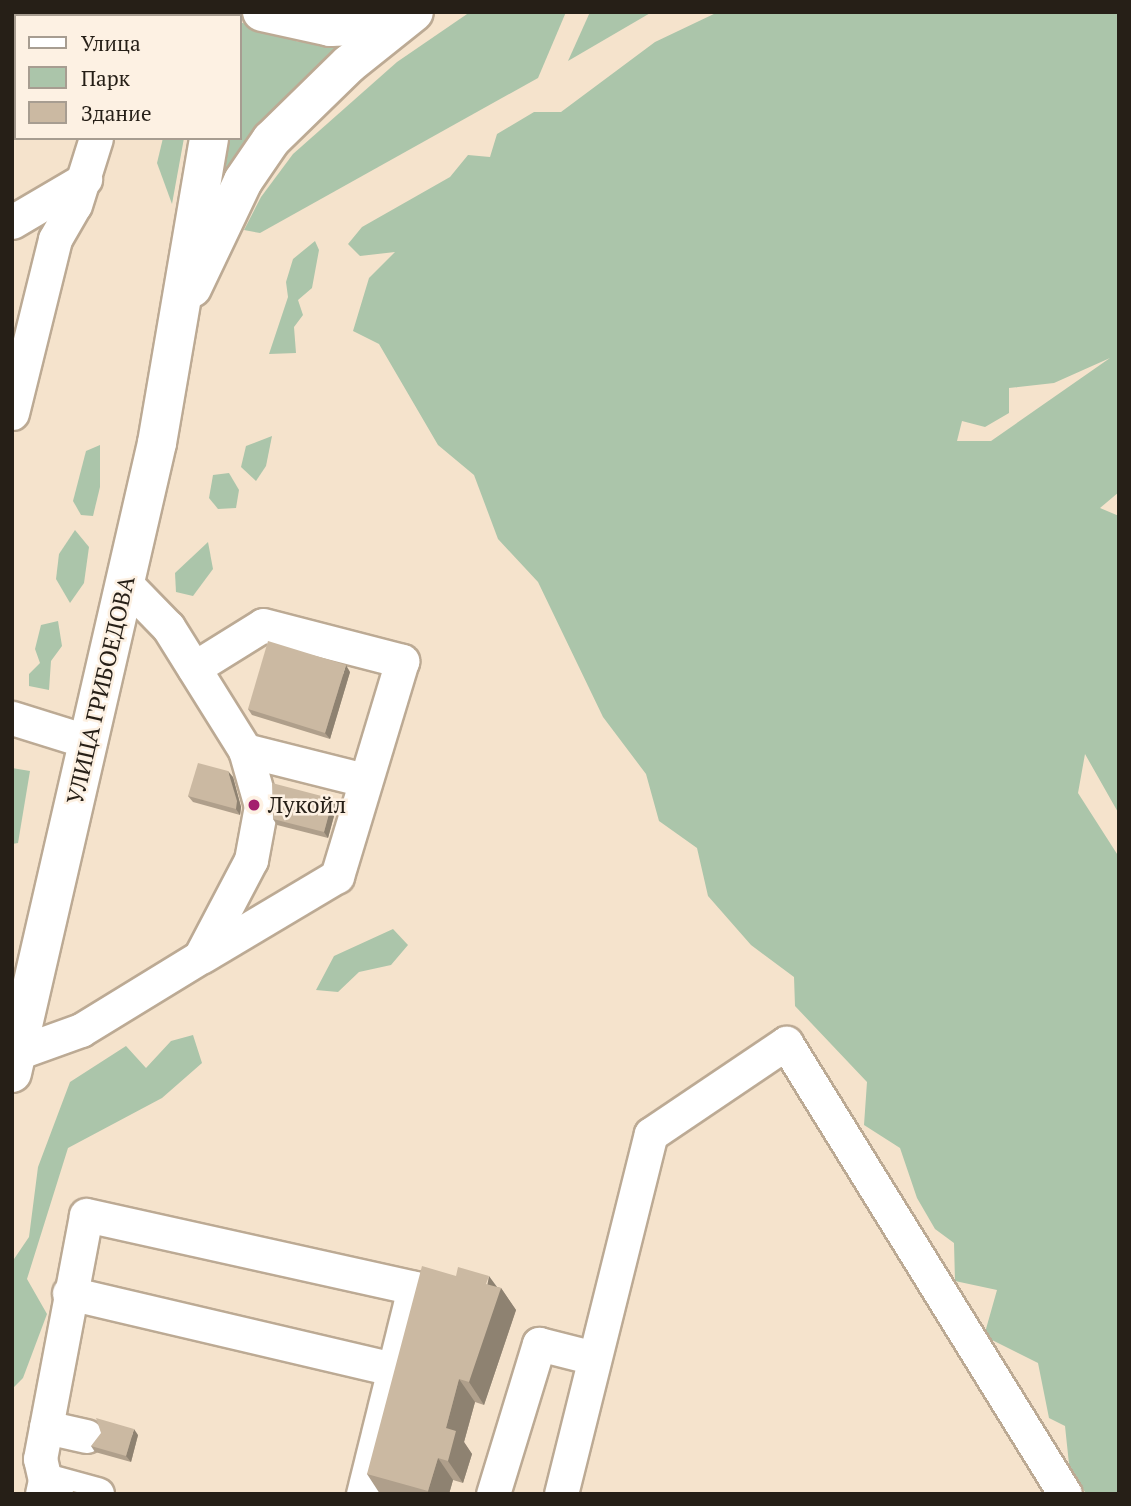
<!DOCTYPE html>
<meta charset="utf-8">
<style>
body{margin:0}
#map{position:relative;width:1131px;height:1506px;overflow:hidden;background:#f5e3cc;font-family:"PT Serif",serif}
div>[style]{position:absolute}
.green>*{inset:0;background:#abc5aa}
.roads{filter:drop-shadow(2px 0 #bcaa94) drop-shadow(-2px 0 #bcaa94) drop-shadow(0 2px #bcaa94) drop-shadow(0 -2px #bcaa94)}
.minor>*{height:33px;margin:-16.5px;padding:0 16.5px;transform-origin:16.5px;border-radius:16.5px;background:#fff}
.major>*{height:38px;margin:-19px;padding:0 19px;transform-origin:19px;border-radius:19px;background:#fff}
.wall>*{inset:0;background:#af9f8b}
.shaded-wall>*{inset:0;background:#8e8271}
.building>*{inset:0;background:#cbb9a2}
.dots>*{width:19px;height:19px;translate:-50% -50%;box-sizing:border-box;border:4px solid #fdf1e3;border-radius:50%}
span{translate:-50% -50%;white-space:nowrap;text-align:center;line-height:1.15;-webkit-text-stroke:5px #fdf1e3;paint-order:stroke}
.street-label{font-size:23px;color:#261f17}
.poi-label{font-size:23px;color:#261f17}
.left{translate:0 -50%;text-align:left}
.frame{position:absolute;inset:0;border:14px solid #261f17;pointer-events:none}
.legend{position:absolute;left:14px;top:14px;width:228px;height:126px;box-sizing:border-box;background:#fdf1e3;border:2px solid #a79d91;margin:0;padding:9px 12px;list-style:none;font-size:21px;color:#261f17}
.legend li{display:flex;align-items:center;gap:14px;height:35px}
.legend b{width:35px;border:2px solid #a79d91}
</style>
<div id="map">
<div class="green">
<div style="clip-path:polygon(470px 12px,566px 12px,538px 78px,260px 233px,244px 230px,261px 197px,293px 154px,397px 62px)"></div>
<div style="clip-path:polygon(590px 12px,652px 12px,568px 61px)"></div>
<div style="clip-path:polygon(evenodd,718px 12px,1119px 12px,1119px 492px,1100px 508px,1119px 516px,1119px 814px,1085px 754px,1078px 793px,1119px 857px,1119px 1494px,1086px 1494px,1069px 1464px,1065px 1426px,1049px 1418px,1038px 1363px,984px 1336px,997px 1290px,955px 1281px,954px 1243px,935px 1229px,917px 1198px,900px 1148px,864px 1125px,867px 1082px,795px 1006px,794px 977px,751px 945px,708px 896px,697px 848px,659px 821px,646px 774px,603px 717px,538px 582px,498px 539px,474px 475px,438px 445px,379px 344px,353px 331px,369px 278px,395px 252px,360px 256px,348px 244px,362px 227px,450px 177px,468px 155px,490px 157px,497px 134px,534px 112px,561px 112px,655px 42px,718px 12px,1110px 358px,991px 441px,957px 441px,962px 421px,985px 427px,1009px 413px,1009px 388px,1054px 383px,1110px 358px)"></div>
<div style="clip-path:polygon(240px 22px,299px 42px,350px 40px,254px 129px,208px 201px,224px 138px,240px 138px)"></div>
<div style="clip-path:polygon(163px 138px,184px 138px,172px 204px,157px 163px)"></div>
<div style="clip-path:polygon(315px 241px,319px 250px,312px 288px,298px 300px,303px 315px,294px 327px,296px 353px,269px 354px,288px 297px,286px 282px,293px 259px)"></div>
<div style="clip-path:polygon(272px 436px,266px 466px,256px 481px,241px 467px,246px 446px)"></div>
<div style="clip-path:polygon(100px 445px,100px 487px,93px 516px,81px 515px,73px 501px,86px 451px)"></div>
<div style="clip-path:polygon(229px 473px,239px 490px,236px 508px,218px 509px,209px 498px,213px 475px)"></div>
<div style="clip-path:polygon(75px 530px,89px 547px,84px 583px,70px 603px,56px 579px,59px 554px)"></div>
<div style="clip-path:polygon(208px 542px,213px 569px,193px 596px,176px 592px,175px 573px)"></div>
<div style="clip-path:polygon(58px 621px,62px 646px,51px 661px,49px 690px,29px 686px,29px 674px,40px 663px,35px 649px,41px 625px)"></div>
<div style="clip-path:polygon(12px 768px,30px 771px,18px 843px,12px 844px)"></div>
<div style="clip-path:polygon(393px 929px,408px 945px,391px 965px,359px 972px,338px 992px,316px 990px,334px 956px)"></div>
<div style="clip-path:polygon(193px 1035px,202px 1063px,162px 1098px,68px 1148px,27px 1279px,47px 1314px,23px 1378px,12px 1389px,12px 1262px,29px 1237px,38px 1167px,70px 1082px,126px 1046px,146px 1068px,171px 1041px)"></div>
</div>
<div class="roads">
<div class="minor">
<div style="left:50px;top:12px;width:4px;rotate:63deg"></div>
<div style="left:12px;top:222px;width:85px;rotate:-30.5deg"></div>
<div style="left:12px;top:413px;width:179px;rotate:-76.1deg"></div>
<div style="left:55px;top:239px;width:39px;rotate:-60deg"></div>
<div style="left:75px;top:205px;width:70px;rotate:-72.6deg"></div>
<div style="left:194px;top:668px;width:81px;rotate:-31.9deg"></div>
<div style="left:263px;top:625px;width:144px;rotate:14.5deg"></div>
<div style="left:402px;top:661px;width:225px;rotate:106.8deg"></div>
<div style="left:337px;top:876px;width:156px;rotate:149.2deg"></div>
<div style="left:12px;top:718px;width:81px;rotate:17.3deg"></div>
<div style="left:245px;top:750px;width:123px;rotate:14.1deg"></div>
<div style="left:17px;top:1053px;width:68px;rotate:-19.8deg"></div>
<div style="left:81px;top:1030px;width:140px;rotate:-31.5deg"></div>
<div style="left:200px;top:957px;width:110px;rotate:-62.3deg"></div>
<div style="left:251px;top:860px;width:55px;rotate:-79.5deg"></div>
<div style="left:261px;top:806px;width:58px;rotate:-105.9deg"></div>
<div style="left:245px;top:750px;width:145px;rotate:-122deg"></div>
<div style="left:168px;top:627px;width:60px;rotate:-134.3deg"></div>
<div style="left:69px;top:1293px;width:332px;rotate:13.2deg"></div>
<div style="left:46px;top:1427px;width:41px;rotate:12.7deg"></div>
<div style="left:45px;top:1480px;width:54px;rotate:15.1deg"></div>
<div style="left:42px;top:1494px;width:14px;rotate:-78deg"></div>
<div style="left:45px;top:1480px;width:22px;rotate:-103deg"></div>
<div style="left:40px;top:1459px;width:248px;rotate:-79.3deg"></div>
<div style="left:86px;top:1215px;width:336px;rotate:12.5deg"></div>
<div style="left:414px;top:1288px;width:212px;rotate:103.9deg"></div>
<div style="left:493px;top:1494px;width:157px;rotate:-73deg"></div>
<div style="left:539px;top:1344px;width:57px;rotate:14.3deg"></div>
<div style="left:561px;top:1494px;width:371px;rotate:-76deg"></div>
<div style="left:651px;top:1134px;width:163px;rotate:-34deg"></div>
<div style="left:786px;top:1043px;width:530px;rotate:58.26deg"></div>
</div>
<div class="major">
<div style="left:202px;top:12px;width:4px;rotate:63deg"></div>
<div style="left:262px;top:12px;width:70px;rotate:12.4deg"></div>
<div style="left:330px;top:27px;width:27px;rotate:-2deg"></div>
<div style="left:357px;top:26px;width:43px;rotate:-18.9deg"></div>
<div style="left:192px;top:288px;width:119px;rotate:-64.5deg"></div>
<div style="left:243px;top:181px;width:50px;rotate:-55.7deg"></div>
<div style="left:271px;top:140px;width:109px;rotate:-44.3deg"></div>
<div style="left:349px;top:64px;width:83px;rotate:-38.7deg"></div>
<div style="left:12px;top:1073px;width:646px;rotate:-77.04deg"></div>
<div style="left:157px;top:443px;width:309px;rotate:-80.3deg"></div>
</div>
</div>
<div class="wall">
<div style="clip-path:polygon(12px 48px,16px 54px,16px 132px,12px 134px)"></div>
<div style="clip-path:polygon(350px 672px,330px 739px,252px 715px,248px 709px)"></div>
<div style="clip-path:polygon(233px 777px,241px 807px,240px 815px,193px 802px,188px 796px)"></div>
<div style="clip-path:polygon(333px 799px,337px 805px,328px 838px,277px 825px,273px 819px)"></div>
<div style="clip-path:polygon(497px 1287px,501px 1288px,516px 1310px,484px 1405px,475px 1402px,464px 1442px,472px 1454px,463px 1483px,453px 1480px,449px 1494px,380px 1494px,367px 1474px)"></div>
<div style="clip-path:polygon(138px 1435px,131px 1462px,95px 1452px,91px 1446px)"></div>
</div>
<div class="shaded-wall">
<div style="clip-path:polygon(12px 48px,16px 54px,16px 67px,12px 61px)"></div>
<div style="clip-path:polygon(346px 665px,350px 672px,330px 739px,325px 733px)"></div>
<div style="clip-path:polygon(228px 771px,233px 777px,241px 807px,240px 815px,236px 809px)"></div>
<div style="clip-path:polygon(333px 799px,337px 805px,328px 838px,324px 832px)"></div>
<div style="clip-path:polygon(489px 1276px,500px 1291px,501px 1288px,516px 1310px,484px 1405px,469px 1382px)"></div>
<div style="clip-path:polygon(459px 1379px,475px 1402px,464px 1442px,472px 1454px,463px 1483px,448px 1461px,446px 1428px)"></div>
<div style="clip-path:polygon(134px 1429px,138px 1435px,131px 1462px,126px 1456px)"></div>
<div style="clip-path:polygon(438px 1458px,453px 1480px,449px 1494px,429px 1494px,428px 1491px)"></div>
</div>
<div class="building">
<div style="clip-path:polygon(12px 61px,16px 67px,16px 69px,12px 71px)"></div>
<div style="clip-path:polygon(268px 641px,346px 665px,325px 733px,248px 709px)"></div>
<div style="clip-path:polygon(198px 763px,228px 771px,237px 801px,236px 809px,188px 796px)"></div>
<div style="clip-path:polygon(272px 783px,333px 799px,324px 832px,273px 819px)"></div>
<div style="clip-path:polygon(422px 1266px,456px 1276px,458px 1267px,489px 1276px,486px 1284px,501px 1288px,469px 1382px,459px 1379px,446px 1428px,456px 1431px,448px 1461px,438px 1458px,428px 1491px,367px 1474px)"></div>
<div style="clip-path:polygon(96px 1418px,134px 1429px,126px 1456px,91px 1446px,101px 1433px)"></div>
<div style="clip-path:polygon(73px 1491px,85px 1494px,72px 1494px)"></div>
</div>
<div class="dots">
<div style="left:254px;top:805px;background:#a31f6e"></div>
</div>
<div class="street-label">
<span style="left:101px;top:690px;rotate:-77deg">УЛИЦА ГРИБОЕДОВА</span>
</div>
<div class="poi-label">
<span class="left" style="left:268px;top:805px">Лукойл</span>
</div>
<div class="frame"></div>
<ul class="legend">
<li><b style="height:9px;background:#fff"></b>Улица</li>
<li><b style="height:19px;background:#abc5aa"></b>Парк</li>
<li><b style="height:19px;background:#cbb9a2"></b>Здание</li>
</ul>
</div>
